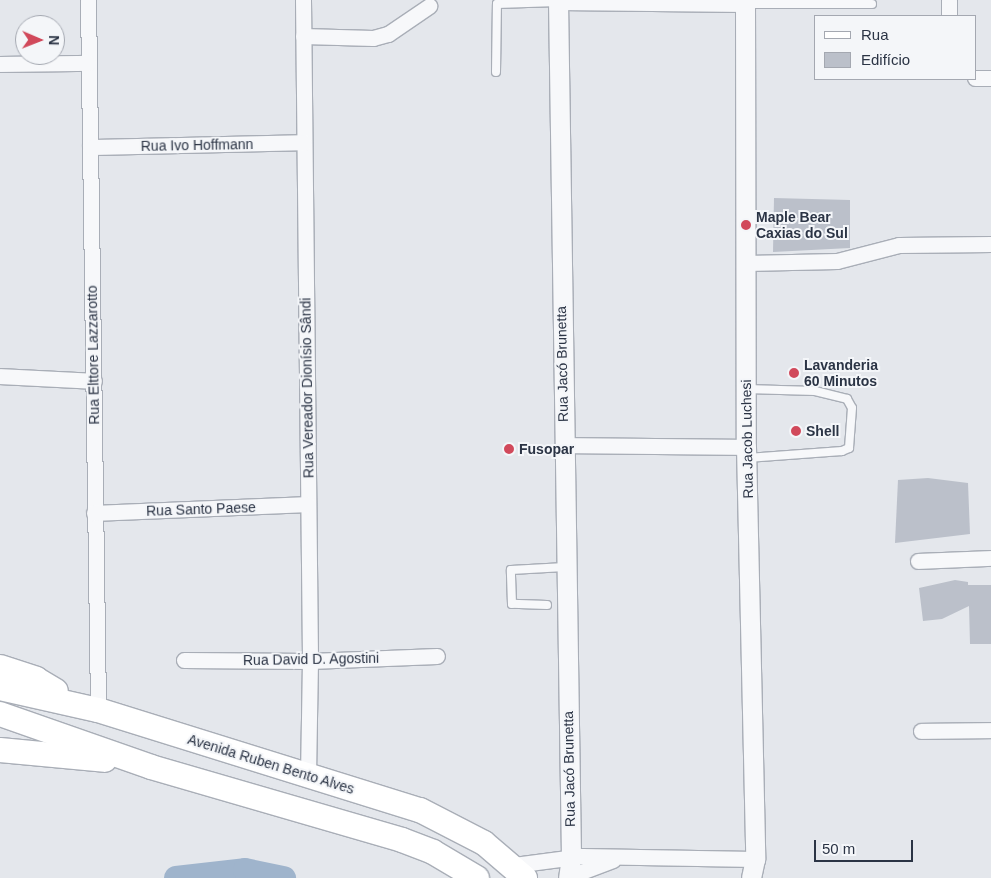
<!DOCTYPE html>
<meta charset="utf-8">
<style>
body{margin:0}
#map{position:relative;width:991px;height:878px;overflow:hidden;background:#e4e7ec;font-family:Helvetica,sans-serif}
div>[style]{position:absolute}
.river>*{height:24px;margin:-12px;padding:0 12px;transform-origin:12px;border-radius:12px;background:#9fb4cc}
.building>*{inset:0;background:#bbc0ca}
.roads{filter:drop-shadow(1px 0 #a9aeb7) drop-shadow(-1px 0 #a9aeb7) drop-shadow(0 1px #a9aeb7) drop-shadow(0 -1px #a9aeb7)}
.service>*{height:8px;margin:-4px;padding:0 4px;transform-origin:4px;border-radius:4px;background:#f7f8fa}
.minor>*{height:15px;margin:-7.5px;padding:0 7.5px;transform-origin:7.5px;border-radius:7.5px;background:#f7f8fa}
.tertiary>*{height:19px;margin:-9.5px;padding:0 9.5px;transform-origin:9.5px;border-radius:9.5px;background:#f7f8fa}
.primary>*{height:24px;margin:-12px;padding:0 12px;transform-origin:12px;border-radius:12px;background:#fff}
.dots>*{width:14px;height:14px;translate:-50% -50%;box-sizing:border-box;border:2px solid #f4f6f9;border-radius:50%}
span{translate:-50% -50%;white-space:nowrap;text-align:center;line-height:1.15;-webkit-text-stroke:4px #f4f6f9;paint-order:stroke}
.street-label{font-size:14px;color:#2b3445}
.poi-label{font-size:14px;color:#2b3445;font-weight:700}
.left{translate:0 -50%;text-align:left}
.legend{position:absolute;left:814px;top:15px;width:162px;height:65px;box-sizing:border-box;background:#f4f6f9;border:1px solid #a4a8b1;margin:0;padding:6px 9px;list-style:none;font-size:15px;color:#2b3445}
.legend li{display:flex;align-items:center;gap:10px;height:25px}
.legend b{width:25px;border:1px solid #a4a8b1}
.north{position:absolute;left:15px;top:15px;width:50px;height:50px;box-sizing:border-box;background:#f4f6f9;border:1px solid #a4a8b1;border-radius:50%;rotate:91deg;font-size:14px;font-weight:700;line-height:20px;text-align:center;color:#2b3445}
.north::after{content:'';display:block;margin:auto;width:18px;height:22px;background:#d1495b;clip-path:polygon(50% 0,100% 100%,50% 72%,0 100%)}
.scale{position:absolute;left:814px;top:840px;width:99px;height:22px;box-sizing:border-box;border:2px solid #2b3445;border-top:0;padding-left:6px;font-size:15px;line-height:18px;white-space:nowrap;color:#2b3445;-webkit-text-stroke:4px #f4f6f9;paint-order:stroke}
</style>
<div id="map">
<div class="river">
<div style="left:176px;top:878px;width:69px;rotate:-6.6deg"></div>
<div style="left:245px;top:870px;width:40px;rotate:12deg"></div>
</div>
<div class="building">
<div style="clip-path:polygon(774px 198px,850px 200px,850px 248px,773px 252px)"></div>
<div style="clip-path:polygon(928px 478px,968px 483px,970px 534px,895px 543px,898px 480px)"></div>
<div style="clip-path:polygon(955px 580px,968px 582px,968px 585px,991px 585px,991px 644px,970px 644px,969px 606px,942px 619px,923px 621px,919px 588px)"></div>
</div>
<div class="roads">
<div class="service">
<div style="left:746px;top:4px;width:126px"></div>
<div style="left:496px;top:72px;width:68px;rotate:-89.2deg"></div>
<div style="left:497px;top:4px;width:61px;rotate:-1.9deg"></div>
<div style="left:746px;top:389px;width:69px;rotate:1.7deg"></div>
<div style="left:815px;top:391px;width:33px;rotate:14deg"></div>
<div style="left:847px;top:399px;width:10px;rotate:61deg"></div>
<div style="left:852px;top:408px;width:40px;rotate:94.3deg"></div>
<div style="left:849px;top:448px;width:8px;rotate:157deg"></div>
<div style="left:842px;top:451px;width:95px;rotate:175.8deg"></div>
<div style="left:547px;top:605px;width:35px;rotate:-178deg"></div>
<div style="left:512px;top:604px;width:34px;rotate:-92deg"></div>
<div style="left:511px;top:570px;width:54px;rotate:-3.2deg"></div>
</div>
<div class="minor">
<div style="left:88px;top:0;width:710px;rotate:89.19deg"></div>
<div style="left:303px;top:0;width:661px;rotate:89.39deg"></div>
<div style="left:310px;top:661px;width:114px;rotate:91deg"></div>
<div style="left:558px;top:2px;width:187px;rotate:0.6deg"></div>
<div style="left:949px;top:16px;width:16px;rotate:-90deg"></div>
<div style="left:303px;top:36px;width:70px;rotate:1.6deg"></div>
<div style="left:373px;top:38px;width:16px;rotate:-15deg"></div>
<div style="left:388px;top:34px;width:50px;rotate:-34.3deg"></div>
<div style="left:0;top:64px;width:88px;rotate:-0.7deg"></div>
<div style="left:975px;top:78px;width:16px"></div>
<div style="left:90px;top:147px;width:214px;rotate:-1.3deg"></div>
<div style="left:746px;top:263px;width:91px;rotate:-1.3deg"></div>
<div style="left:837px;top:261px;width:64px;rotate:-14.5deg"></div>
<div style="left:899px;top:245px;width:92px;rotate:-0.6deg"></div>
<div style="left:0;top:376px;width:94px;rotate:3deg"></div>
<div style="left:563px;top:445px;width:183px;rotate:0.6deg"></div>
<div style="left:94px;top:513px;width:214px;rotate:-2.4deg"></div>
<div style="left:918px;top:561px;width:73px;rotate:-2.4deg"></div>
<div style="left:184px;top:660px;width:126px;rotate:0.5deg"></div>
<div style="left:310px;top:661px;width:127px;rotate:-2.3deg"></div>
<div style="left:921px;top:731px;width:70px;rotate:-0.8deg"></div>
<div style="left:514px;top:865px;width:69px;rotate:-7.5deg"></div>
<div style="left:582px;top:856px;width:173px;rotate:1deg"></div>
<div style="left:568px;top:877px;width:48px;rotate:-20.7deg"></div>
</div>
<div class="tertiary">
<div style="left:558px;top:0;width:857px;rotate:89.13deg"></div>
<div style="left:571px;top:857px;width:21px;rotate:98deg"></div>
<div style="left:745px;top:0;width:447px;rotate:89.9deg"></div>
<div style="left:746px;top:447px;width:412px;rotate:88.7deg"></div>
<div style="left:755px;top:859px;width:19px;rotate:102deg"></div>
</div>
<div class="primary">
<div style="left:0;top:667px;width:38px;rotate:18deg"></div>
<div style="left:36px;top:679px;width:23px;rotate:31deg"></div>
<div style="left:0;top:688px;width:100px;rotate:12.7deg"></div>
<div style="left:98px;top:710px;width:337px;rotate:17.3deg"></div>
<div style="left:420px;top:810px;width:72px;rotate:27.3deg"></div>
<div style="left:484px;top:843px;width:54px;rotate:40.5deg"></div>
<div style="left:0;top:714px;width:160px;rotate:19.3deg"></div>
<div style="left:151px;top:767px;width:261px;rotate:16.2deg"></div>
<div style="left:402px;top:840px;width:33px;rotate:21deg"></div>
<div style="left:433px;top:852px;width:51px;rotate:30.6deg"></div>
<div style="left:0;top:750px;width:105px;rotate:5.4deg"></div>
</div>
</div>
<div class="dots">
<div style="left:746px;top:225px;background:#d1495b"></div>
<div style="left:794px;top:373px;background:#d1495b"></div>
<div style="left:796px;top:431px;background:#d1495b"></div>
<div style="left:509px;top:449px;background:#d1495b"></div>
</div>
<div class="street-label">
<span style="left:197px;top:145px;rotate:-1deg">Rua Ivo Hoffmann</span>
<span style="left:93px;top:355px;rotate:-91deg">Rua Elttore Lazzarotto</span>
<span style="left:562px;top:364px;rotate:-91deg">Rua Jacó Brunetta</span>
<span style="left:307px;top:388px;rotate:-91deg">Rua Vereador Dionísio Sândi</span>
<span style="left:747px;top:439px;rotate:-91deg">Rua Jacob Luchesi</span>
<span style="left:201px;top:509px;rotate:-2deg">Rua Santo Paese</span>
<span style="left:311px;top:659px;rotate:-1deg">Rua David D. Agostini</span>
<span style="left:271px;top:764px;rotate:17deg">Avenida Ruben Bento Alves</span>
<span style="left:569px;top:769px;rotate:-91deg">Rua Jacó Brunetta</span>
</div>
<div class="poi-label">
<span class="left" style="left:756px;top:225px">Maple Bear<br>Caxias do Sul</span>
<span class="left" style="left:804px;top:373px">Lavanderia<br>60 Minutos</span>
<span class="left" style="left:806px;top:431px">Shell</span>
<span class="left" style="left:519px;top:449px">Fusopar</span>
</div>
<ul class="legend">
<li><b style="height:6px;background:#fff"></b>Rua</li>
<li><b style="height:14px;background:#bbc0ca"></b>Edifício</li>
</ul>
<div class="north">N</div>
<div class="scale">50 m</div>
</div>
